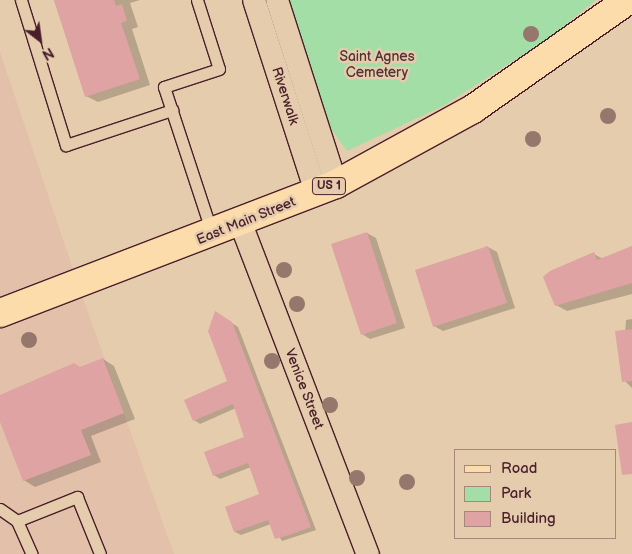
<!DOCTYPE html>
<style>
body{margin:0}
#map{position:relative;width:632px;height:554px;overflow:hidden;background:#e5ccad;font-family:"Balsamiq Sans",sans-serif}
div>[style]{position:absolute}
.built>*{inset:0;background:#e3c0aa}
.green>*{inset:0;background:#a2dea5}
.shadow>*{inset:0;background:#0003}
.building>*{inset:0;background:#dea3a2}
.roads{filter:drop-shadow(1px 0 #4a1f2b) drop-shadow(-1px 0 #4a1f2b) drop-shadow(0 1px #4a1f2b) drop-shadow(0 -1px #4a1f2b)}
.lane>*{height:11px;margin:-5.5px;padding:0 5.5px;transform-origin:5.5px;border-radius:5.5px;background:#e5ccad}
.street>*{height:22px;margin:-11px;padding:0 11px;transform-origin:11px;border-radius:11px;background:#e5ccad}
.primary>*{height:28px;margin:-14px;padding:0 14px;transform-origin:14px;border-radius:14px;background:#fddcac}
.trees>*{width:16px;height:16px;margin:-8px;border-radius:50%;background:#95776c}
span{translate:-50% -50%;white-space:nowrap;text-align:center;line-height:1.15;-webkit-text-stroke:5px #e5ccad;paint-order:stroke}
.shield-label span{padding:1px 4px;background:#e5ccad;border:1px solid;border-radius:4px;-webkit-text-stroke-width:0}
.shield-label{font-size:12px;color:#4a1f2b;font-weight:700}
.park-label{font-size:14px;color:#533237}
.street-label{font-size:14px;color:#4a1f2b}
.legend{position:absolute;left:454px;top:449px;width:162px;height:90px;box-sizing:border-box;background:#e5ccad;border:1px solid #a78779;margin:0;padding:6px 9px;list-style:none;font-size:15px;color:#4a1f2b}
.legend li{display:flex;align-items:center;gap:10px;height:25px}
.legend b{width:25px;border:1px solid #a78779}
.north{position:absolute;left:15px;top:15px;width:50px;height:50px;-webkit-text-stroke:4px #e5ccad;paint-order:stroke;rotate:150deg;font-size:14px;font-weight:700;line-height:20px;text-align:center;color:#4a1f2b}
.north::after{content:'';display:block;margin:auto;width:18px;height:22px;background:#4a1f2b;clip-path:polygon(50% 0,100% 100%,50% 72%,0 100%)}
</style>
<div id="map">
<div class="built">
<div style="clip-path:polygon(0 52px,78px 284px,174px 554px,0 554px)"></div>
</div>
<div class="green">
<div style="clip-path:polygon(288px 0,596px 0,549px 38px,443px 106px,347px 151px,327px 123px)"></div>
</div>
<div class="shadow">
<div style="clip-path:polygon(54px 0,140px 0,130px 3px,138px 27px,132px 29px,150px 85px,98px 102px,86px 96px)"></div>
<div style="clip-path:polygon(367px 233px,376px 238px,405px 328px,370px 339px,362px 334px)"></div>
<div style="clip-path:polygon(632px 246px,632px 294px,567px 311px,556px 305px,594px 254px,603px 259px)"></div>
<div style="clip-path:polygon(488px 247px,497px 252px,515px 308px,443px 331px,434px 326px)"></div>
<div style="clip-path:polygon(215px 312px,238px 327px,316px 530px,282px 541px,271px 524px,241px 535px,235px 532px,226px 508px,261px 495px,251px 467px,220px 479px,214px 475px,246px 437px,236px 408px,200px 424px,194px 420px,229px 382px)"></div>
<div style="clip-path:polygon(632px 319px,632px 388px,622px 378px,626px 320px)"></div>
<div style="clip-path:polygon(103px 359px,114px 366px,135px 419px,91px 436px,101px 462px,35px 487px,24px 480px,0 418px,0 396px)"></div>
</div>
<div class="building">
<div style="clip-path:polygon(54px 0,114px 0,116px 6px,122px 4px,127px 21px,121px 23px,140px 79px,85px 97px)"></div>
<div style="clip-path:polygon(367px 232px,397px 323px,361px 335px,331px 244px)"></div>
<div style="clip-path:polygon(488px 246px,507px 303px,433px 327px,415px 270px)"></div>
<div style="clip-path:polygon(632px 246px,632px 283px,555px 306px,543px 277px,550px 271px,594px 252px,597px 260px)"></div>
<div style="clip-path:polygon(215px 311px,232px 322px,311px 527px,289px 535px,275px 539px,268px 520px,234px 532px,225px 507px,259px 494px,248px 463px,213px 476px,204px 452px,244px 437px,233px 404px,193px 421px,184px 400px,227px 381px,208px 331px)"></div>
<div style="clip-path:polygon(632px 329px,632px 381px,622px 382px,615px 331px)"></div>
<div style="clip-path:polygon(103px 358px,124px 413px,81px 430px,91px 455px,23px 481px,0 422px,0 395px,74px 363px,80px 367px)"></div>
<div style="clip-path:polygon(632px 422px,632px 474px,622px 475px,615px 425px)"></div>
</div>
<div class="roads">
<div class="lane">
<div style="left:21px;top:0;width:152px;rotate:72.8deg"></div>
<div style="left:66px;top:145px;width:112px;rotate:-18.3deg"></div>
<div style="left:197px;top:0;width:72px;rotate:72.3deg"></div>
<div style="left:219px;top:69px;width:58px;rotate:161.9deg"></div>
<div style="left:164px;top:87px;width:154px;rotate:71.8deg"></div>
<div style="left:0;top:509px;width:21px;rotate:35deg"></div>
<div style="left:17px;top:521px;width:36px;rotate:66deg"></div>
<div style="left:17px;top:521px;width:65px;rotate:-21.8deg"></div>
<div style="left:77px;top:497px;width:61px;rotate:68deg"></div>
</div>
<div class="street">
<div style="left:254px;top:0;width:202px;rotate:72.1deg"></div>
<div style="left:277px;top:0;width:193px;rotate:72.2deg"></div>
<div style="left:241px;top:224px;width:354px;rotate:69deg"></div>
</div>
<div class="primary">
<div style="left:0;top:313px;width:360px;rotate:-21deg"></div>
<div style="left:336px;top:184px;width:156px;rotate:-28.7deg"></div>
<div style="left:473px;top:109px;width:189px;rotate:-35.1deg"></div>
</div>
</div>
<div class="trees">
<div style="left:531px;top:34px"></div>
<div style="left:608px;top:116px"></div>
<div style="left:533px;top:139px"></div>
<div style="left:284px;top:270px"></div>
<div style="left:297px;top:304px"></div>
<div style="left:29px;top:340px"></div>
<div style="left:272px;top:361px"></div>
<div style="left:330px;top:405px"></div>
<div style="left:357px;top:478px"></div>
<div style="left:407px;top:482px"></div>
</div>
<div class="shield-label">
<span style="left:329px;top:186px">US 1</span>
</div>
<div class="park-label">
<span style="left:377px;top:65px">Saint Agnes<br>Cemetery</span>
</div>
<div class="street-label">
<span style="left:285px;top:96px;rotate:72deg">Riverwalk</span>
<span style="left:246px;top:221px;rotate:-22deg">East Main Street</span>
<span style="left:304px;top:389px;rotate:69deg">Venice Street</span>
</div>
<ul class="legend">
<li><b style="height:6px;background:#fddcac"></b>Road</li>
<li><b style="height:14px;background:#a2dea5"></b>Park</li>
<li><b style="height:14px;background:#dea3a2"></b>Building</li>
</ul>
<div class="north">N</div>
</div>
